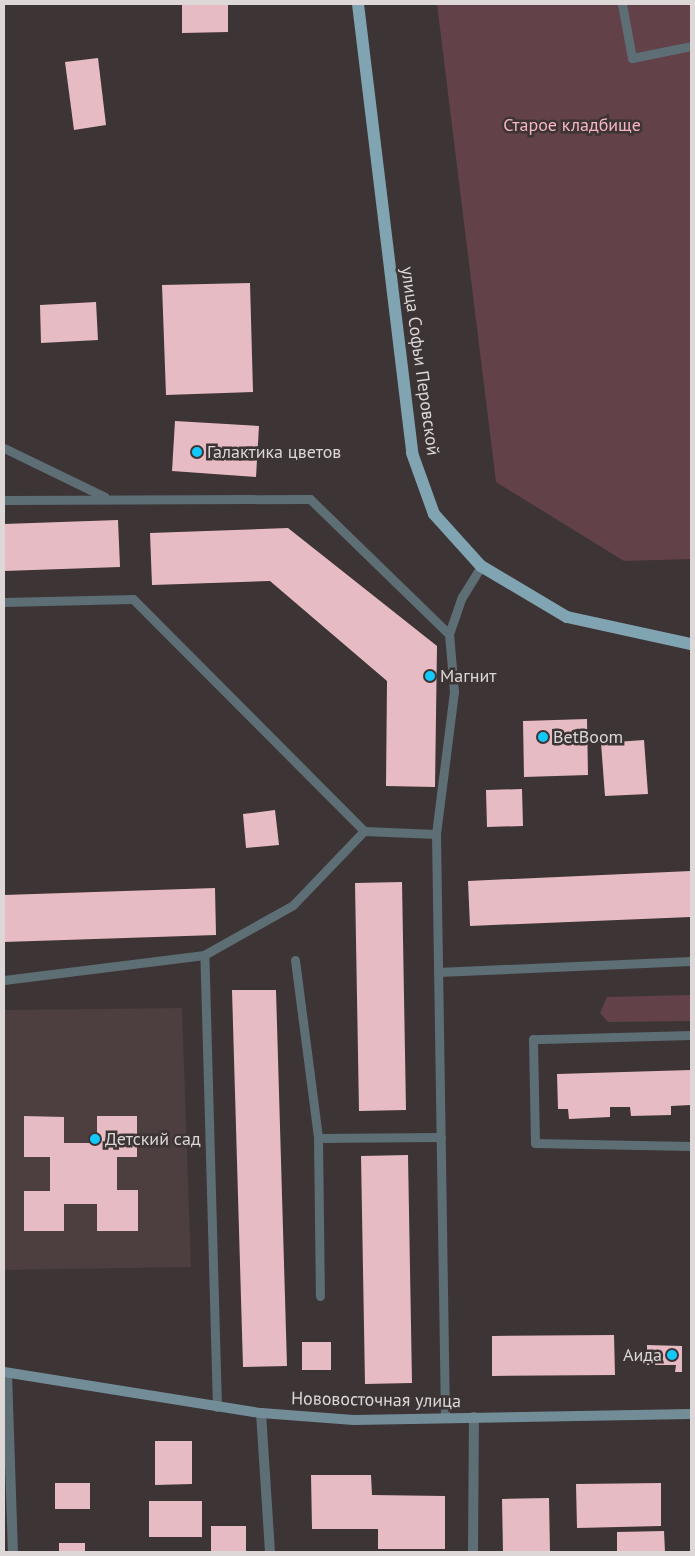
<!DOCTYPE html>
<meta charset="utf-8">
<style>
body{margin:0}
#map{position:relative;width:695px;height:1556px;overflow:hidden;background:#3d3435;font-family:"PT Sans",sans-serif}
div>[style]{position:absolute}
.built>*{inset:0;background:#4d3e40}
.green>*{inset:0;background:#624248}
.building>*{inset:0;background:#e7bbc3}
.lane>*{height:9px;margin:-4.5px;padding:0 4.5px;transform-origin:4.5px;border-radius:4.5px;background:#5d6e75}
.street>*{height:10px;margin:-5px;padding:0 5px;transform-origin:5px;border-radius:5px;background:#5d6e75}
.secondary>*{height:10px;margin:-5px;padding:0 5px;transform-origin:5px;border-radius:5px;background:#728d98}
.primary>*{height:12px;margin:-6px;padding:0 6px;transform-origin:6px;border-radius:6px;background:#81a4b2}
.dots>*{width:14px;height:14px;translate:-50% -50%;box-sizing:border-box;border:2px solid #3d3435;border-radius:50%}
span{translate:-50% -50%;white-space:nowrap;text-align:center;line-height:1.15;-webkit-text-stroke:5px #3d3435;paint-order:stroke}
.park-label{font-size:18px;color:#f9b5c2}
.street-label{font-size:18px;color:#ddd7d8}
.poi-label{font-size:18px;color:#ddd7d8}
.left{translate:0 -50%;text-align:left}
.right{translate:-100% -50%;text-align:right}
.frame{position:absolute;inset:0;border:5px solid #ddd7d8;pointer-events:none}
</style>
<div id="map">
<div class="built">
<div style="clip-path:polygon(182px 1008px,191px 1267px,4px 1270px,4px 1010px)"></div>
</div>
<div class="green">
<div style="clip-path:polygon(437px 4px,691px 4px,691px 559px,624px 561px,496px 482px)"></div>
<div style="clip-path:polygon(691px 995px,691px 1021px,608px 1022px,600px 1013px,607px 997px)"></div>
</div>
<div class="building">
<div style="clip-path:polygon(182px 4px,228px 4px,228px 32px,182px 33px)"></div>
<div style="clip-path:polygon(98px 58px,106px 125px,74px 130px,65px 62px)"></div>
<div style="clip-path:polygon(250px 283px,253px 392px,166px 395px,162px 285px)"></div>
<div style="clip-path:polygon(96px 302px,98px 340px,41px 343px,40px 305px)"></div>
<div style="clip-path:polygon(175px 421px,259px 426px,256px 477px,172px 471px)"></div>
<div style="clip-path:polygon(118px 520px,120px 567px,4px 571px,4px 524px)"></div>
<div style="clip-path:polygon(288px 528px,437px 646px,435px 787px,386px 786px,387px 681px,270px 581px,152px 585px,150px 533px)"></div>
<div style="clip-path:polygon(587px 719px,588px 775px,524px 777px,523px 721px)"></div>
<div style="clip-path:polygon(644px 740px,648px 794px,605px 796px,601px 743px)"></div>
<div style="clip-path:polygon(522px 789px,523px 826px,487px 827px,486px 790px)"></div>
<div style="clip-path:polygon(275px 810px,279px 845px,246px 848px,243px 814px)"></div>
<div style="clip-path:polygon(691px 871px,691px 917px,470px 926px,468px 881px)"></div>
<div style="clip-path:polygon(402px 882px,406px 1110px,359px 1111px,355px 883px)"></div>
<div style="clip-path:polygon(215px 888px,216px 935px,4px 942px,4px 895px)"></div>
<div style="clip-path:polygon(232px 990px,276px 990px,287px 1366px,243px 1367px)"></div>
<div style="clip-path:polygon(691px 1070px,691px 1105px,671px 1106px,671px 1115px,631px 1116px,630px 1107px,610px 1107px,610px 1117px,569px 1119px,568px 1109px,558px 1109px,557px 1074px)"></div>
<div style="clip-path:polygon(24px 1116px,64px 1117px,64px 1143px,97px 1143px,97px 1116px,137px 1116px,137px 1157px,117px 1157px,117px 1190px,138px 1190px,138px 1231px,97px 1231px,97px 1204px,64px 1204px,64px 1231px,24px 1231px,24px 1191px,50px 1191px,50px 1157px,24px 1157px)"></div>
<div style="clip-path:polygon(408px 1155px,412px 1383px,365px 1384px,361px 1156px)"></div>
<div style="clip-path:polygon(614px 1335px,615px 1375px,492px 1376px,492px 1336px)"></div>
<div style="clip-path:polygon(302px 1342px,331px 1342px,331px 1370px,302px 1370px)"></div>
<div style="clip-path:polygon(647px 1345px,682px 1346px,682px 1372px,675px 1372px,676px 1365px,647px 1365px)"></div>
<div style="clip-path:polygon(155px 1441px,192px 1441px,192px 1484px,155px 1485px)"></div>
<div style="clip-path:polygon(311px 1475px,371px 1475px,372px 1495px,445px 1496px,445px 1549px,378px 1549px,378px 1529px,312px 1529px)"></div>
<div style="clip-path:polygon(55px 1483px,90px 1483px,90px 1509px,55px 1509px)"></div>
<div style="clip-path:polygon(661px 1483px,661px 1526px,577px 1528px,576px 1484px)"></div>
<div style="clip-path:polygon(549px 1498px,550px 1552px,503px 1552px,502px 1499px)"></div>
<div style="clip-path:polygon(149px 1501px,202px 1501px,202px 1537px,149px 1537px)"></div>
<div style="clip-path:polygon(211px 1526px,246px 1526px,246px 1552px,211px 1552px)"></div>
<div style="clip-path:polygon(664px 1531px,665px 1552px,617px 1552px,617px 1532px)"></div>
<div style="clip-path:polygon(59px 1543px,85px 1543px,85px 1552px,59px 1552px)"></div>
</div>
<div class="lane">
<div style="left:622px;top:4px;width:55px;rotate:79.5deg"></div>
<div style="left:632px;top:58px;width:60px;rotate:-11.5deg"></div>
<div style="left:4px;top:448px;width:112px;rotate:25.9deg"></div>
<div style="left:4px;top:500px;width:306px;rotate:-0.2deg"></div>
<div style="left:310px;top:499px;width:194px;rotate:44.2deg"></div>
<div style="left:449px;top:634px;width:39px;rotate:-71deg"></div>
<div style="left:462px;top:597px;width:36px;rotate:-58deg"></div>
<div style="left:4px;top:602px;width:129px;rotate:-1.3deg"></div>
<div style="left:133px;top:599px;width:327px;rotate:45.1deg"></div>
<div style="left:364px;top:831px;width:72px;rotate:2.4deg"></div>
<div style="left:436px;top:834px;width:143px;rotate:-82.8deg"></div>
<div style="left:454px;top:692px;width:58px;rotate:-94.9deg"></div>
<div style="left:436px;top:834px;width:584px;rotate:89.12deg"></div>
<div style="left:295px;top:960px;width:179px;rotate:82.6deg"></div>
<div style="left:318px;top:1138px;width:158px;rotate:89.3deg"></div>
<div style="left:438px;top:972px;width:253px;rotate:-2.5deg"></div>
<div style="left:4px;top:980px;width:202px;rotate:-7.1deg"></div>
<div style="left:691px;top:1035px;width:158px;rotate:178.5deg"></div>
<div style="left:533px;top:1039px;width:104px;rotate:88.9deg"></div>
<div style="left:535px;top:1143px;width:156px;rotate:1.1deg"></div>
<div style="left:318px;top:1138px;width:123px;rotate:-0.5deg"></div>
<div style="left:217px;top:1407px;width:452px;rotate:-91.6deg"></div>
<div style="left:204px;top:955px;width:102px;rotate:-29.3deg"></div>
<div style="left:293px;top:905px;width:103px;rotate:-46.2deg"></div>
</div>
<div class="street">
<div style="left:7px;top:1373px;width:179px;rotate:88.1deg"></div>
<div style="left:261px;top:1413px;width:139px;rotate:86.3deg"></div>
<div style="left:473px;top:1552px;width:135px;rotate:-89.6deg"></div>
</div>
<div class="secondary">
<div style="left:4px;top:1372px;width:260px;rotate:9.1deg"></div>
<div style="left:261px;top:1413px;width:93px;rotate:4.3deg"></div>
<div style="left:354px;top:1420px;width:337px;rotate:-1deg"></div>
</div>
<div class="primary">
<div style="left:358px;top:4px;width:452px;rotate:83.1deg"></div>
<div style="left:412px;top:453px;width:65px;rotate:70.2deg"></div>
<div style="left:434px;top:514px;width:70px;rotate:47.9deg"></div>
<div style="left:481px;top:566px;width:100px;rotate:30.7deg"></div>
<div style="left:567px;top:617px;width:127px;rotate:12.3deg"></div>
</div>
<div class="dots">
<div style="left:197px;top:452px;background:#11cafb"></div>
<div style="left:430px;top:676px;background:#11cafb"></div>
<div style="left:543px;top:737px;background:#11cafb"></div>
<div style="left:95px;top:1139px;background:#11cafb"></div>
<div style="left:672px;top:1355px;background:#11cafb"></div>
</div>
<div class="park-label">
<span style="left:572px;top:125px">Старое кладбище</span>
</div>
<div class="street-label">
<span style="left:420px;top:361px;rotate:82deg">улица Софьи Перовской</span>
<span style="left:376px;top:1400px;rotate:1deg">Нововосточная улица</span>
</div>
<div class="poi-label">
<span class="left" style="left:207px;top:452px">Галактика цветов</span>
<span class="left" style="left:440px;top:676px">Магнит</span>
<span class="left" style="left:553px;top:737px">BetBoom</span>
<span class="left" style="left:105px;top:1139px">Детский сад</span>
<span class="right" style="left:662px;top:1355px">Аида</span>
</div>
<div class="frame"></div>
</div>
